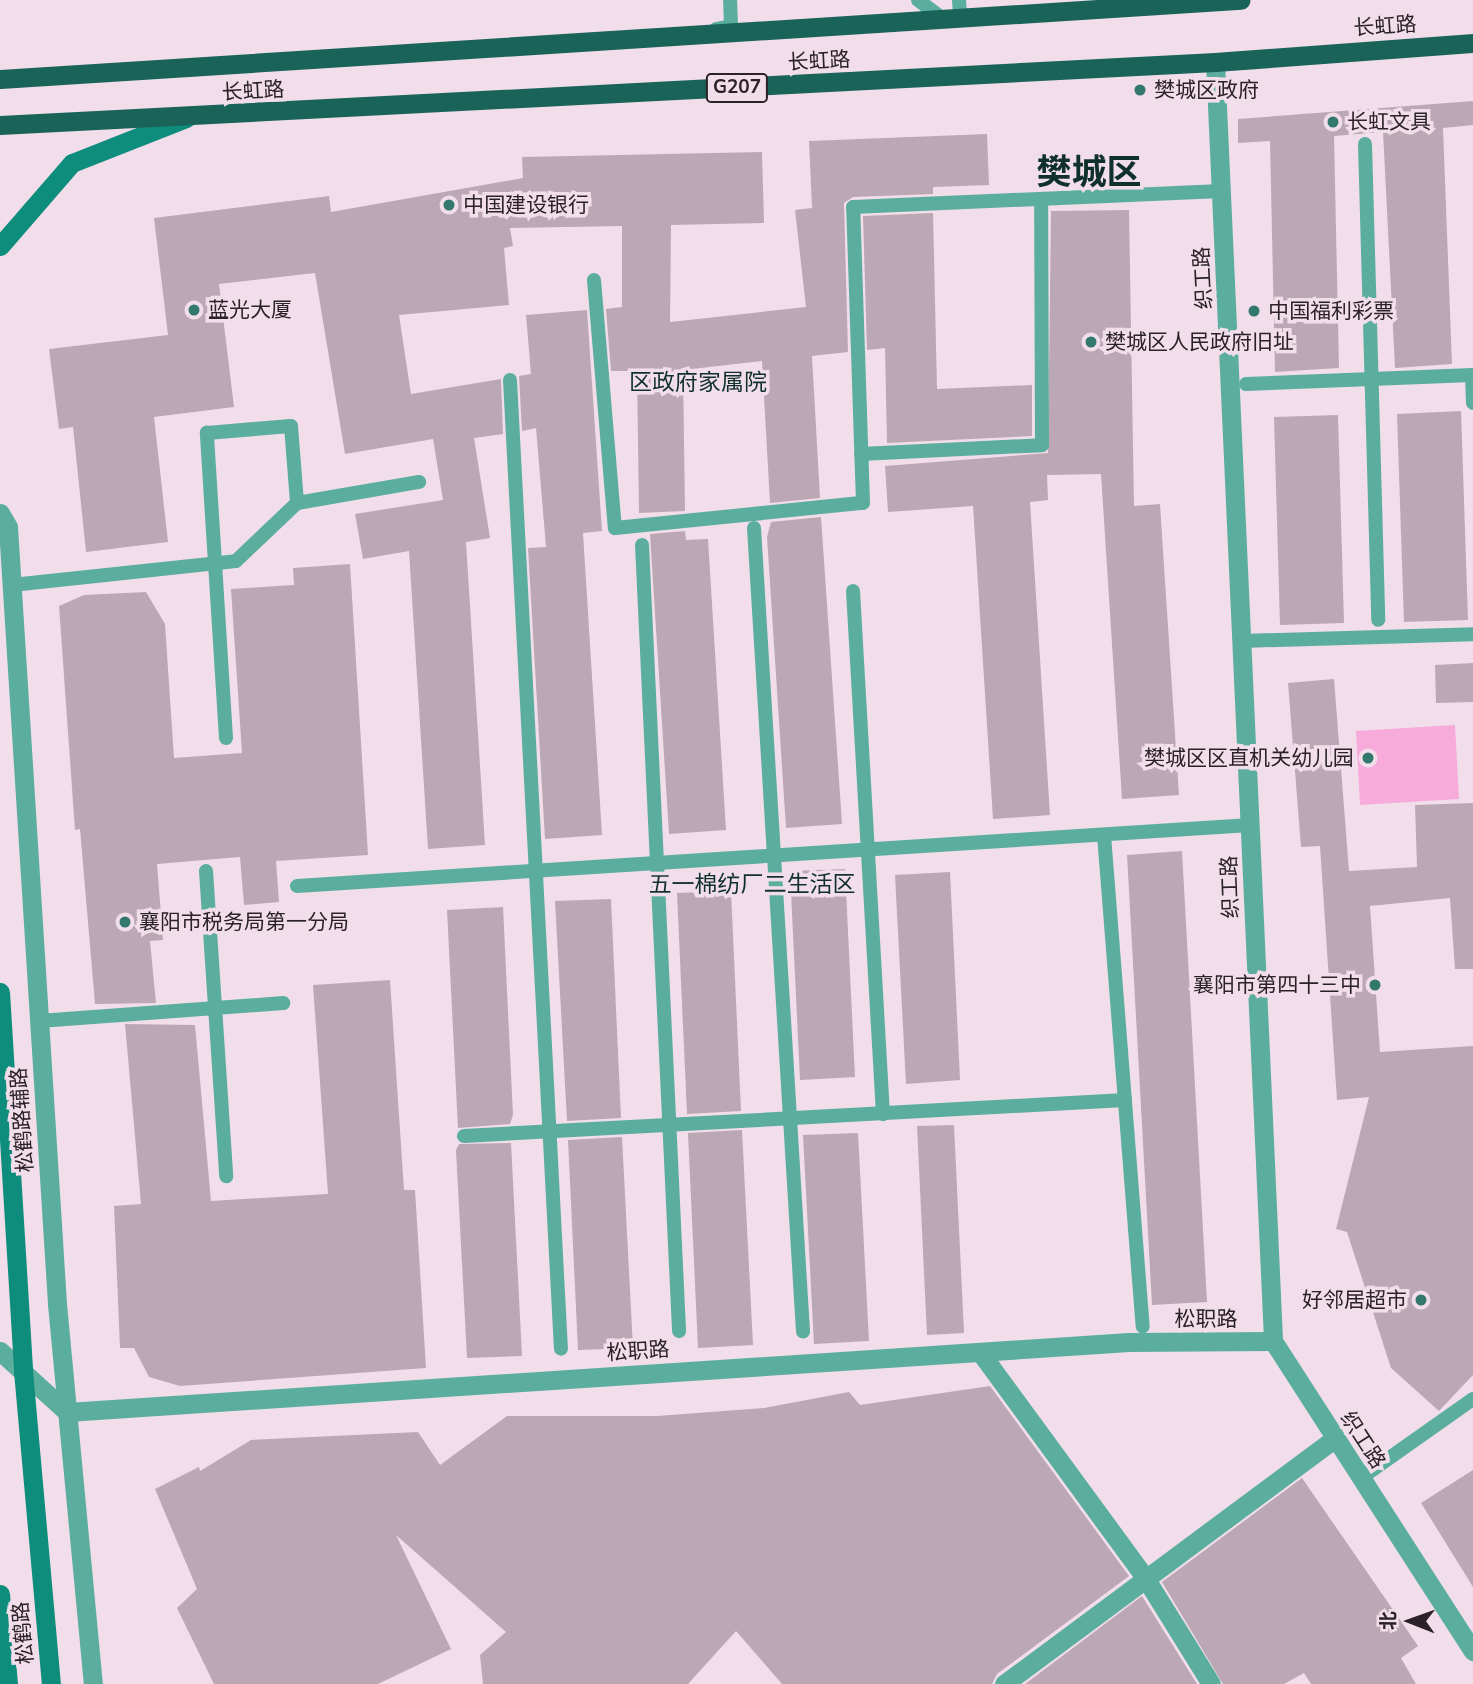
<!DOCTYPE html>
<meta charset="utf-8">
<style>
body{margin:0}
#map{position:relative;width:1473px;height:1684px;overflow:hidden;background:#f2deea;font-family:"Nunito Sans","Noto Sans SC",sans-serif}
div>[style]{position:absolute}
.green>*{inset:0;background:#f6abda}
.building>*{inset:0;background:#bca8b4}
.service>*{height:14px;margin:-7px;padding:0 7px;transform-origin:7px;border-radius:7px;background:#5bae9e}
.minor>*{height:19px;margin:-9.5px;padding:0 9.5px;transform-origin:9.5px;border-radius:9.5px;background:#5bae9e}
.tertiary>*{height:19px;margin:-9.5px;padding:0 9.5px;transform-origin:9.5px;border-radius:9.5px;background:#5bae9e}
.secondary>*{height:19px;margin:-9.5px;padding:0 9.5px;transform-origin:9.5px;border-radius:9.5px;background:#0e8d7c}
.trunk>*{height:19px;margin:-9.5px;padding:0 9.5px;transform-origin:9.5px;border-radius:9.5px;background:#1a6358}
.dots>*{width:19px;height:19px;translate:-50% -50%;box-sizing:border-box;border:4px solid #f2deea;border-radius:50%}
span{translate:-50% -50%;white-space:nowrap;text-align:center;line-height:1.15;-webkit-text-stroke:7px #f2deea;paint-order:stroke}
.shield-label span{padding:2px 5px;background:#f2deea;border:2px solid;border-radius:5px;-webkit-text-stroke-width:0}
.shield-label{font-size:19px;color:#2a2227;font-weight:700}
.street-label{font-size:21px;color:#2a2227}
.poi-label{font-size:21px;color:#2a2227}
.left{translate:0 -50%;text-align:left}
.right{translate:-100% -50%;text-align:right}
.neighbourhood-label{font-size:23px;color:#10312b}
.town-label{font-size:35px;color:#10312b;font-weight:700}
.north{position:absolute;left:1375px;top:1586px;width:70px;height:70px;-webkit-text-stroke:5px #f2deea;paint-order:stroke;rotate:271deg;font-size:19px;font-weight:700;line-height:28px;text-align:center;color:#2a2227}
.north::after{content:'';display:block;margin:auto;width:24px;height:32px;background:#2a2227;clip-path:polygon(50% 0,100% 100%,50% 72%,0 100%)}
</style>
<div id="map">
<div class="green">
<div style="clip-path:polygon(1455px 725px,1459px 799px,1360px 805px,1356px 731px)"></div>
</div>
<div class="building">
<div style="clip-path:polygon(1473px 101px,1473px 125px,1443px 128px,1452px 364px,1395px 368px,1383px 132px,1334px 136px,1339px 368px,1275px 372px,1270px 141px,1238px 143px,1238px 119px)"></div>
<div style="clip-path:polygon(987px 134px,989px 185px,933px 187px,933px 194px,853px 197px,844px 203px,848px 352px,812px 356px,820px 498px,770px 503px,762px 361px,683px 370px,685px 511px,639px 513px,637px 371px,611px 371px,606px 309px,622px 307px,622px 226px,510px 228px,513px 246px,504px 248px,509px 305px,399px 315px,411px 394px,501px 379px,503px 434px,474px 438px,490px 538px,466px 542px,485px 845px,428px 849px,409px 551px,363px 559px,355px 514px,443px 500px,433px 439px,345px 454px,315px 273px,219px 284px,234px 407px,154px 417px,168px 542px,86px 552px,73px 427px,59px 429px,49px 349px,168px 335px,154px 218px,329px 196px,331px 212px,523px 178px,522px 157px,762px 152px,764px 223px,671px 225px,670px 322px,806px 307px,795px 210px,812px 208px,809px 141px)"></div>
<div style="clip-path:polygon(1129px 210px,1134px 506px,1160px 504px,1179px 795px,1122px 799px,1101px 474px,1047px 475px,1048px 500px,1030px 502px,1050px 815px,993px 819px,973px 506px,888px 512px,885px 466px,1048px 453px,1051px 211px)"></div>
<div style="clip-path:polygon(933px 213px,937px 389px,1032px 385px,1032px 436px,887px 443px,885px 348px,867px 350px,863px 216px)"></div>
<div style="clip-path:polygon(587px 310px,602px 531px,583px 533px,602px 835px,545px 839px,528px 548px,546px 547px,536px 428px,522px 431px,519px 376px,531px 374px,526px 315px)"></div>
<div style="clip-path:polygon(1461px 411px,1468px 620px,1404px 622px,1397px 414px)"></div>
<div style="clip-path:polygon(1338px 415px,1344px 623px,1280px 625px,1274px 417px)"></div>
<div style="clip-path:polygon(821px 517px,842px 824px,786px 828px,767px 537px,771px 522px)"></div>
<div style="clip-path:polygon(685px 531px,686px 540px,708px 539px,726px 830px,669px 834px,650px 534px)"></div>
<div style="clip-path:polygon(350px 564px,368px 855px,276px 861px,279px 902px,244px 905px,240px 857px,157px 864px,163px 940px,150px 941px,156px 1003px,95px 1004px,80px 829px,75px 830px,59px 606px,84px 595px,146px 592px,165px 624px,174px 758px,242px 753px,231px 589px,294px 585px,293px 568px)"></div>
<div style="clip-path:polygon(1473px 663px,1473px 702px,1436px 703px,1435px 665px)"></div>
<div style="clip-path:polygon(1334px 679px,1349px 871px,1417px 867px,1415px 805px,1473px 803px,1473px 969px,1455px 969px,1450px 898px,1370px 906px,1380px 1052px,1473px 1046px,1473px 1375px,1439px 1411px,1391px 1368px,1347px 1232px,1336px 1229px,1369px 1097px,1337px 1100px,1320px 846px,1301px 847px,1288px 683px)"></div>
<div style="clip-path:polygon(1182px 851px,1207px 1302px,1152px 1305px,1127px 855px)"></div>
<div style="clip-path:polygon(845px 869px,855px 1077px,800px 1080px,790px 871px)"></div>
<div style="clip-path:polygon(950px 872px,960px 1080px,906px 1084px,895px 875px)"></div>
<div style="clip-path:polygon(731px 891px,741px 1111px,687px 1114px,677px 893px)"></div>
<div style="clip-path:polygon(611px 899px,621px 1118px,567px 1121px,555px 901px)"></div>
<div style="clip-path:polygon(503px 907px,513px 1115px,510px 1124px,458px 1128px,447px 910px)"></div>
<div style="clip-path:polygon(390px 980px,404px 1190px,415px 1190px,426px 1368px,180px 1386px,149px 1377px,134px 1348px,120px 1348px,114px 1206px,141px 1204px,125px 1024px,195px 1025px,211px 1201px,328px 1194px,313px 985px)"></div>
<div style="clip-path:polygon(954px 1125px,964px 1333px,927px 1335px,917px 1126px)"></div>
<div style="clip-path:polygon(742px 1130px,753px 1345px,698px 1348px,688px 1133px)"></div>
<div style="clip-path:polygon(858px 1133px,869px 1341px,814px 1344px,803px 1135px)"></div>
<div style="clip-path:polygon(622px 1137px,633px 1348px,578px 1350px,568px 1140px)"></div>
<div style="clip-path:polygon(511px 1143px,522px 1356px,467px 1358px,456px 1150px,459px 1144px)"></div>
<div style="clip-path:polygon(990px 1386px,1129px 1576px,997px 1674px,992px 1684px,782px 1684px,736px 1631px,688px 1684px,483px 1684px,480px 1655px,506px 1632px,396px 1535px,451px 1649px,378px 1684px,214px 1684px,177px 1608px,197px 1589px,155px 1489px,199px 1467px,200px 1471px,251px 1440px,418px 1432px,440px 1465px,507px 1416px,657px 1416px,764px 1408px,849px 1392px,860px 1405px)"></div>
<div style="clip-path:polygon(1473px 1470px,1473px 1587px,1421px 1503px)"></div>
<div style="clip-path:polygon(1302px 1478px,1418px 1646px,1401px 1658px,1416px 1684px,1311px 1684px,1304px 1673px,1284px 1684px,1223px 1684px,1162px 1582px)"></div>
<div style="clip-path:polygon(1142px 1596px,1197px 1684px,1025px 1684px)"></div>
</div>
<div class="service">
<div style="left:918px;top:0;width:25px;rotate:37deg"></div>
<div style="left:959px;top:0;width:14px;rotate:86deg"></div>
<div style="left:716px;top:29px;width:15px;rotate:-11deg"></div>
<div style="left:731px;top:26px;width:26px;rotate:-92deg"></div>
<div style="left:1365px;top:144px;width:476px;rotate:88.4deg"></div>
<div style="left:594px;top:280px;width:249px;rotate:85.2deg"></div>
<div style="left:615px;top:528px;width:249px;rotate:-5.8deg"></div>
<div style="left:863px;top:503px;width:296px;rotate:-91.9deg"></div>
<div style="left:853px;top:207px;width:369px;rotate:-2.5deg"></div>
<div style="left:1472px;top:375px;width:28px;rotate:88deg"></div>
<div style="left:510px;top:380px;width:970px;rotate:86.99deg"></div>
<div style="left:1246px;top:384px;width:227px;rotate:-2.3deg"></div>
<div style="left:861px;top:454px;width:181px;rotate:-2.8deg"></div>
<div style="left:1042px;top:445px;width:246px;rotate:-90.2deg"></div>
<div style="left:754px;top:528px;width:805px;rotate:86.51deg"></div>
<div style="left:642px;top:545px;width:787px;rotate:87.3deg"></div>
<div style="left:12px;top:585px;width:225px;rotate:-6.1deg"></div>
<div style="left:236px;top:561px;width:84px;rotate:-43.6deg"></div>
<div style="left:297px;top:503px;width:124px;rotate:-9.8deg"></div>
<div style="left:853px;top:591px;width:524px;rotate:86.72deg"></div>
<div style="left:1242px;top:641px;width:231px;rotate:-1.7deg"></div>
<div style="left:226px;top:738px;width:306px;rotate:-93.6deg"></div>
<div style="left:207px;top:433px;width:84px;rotate:-4.8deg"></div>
<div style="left:291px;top:426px;width:77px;rotate:85.5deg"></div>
<div style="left:1104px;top:835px;width:493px;rotate:85.5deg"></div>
<div style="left:206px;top:871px;width:306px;rotate:86.2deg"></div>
<div style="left:297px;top:886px;width:955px;rotate:-3.66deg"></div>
<div style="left:39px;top:1021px;width:245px;rotate:-4.2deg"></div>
<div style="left:464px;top:1136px;width:662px;rotate:-3.12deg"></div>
<div style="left:1361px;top:1478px;width:137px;rotate:-35.2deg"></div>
</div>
<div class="minor">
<div style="left:1215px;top:62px;width:1280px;rotate:87.4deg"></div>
<div style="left:1273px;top:1341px;width:369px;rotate:57.2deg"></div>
<div style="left:0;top:1351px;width:91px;rotate:42.3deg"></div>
<div style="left:67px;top:1412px;width:1064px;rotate:-3.77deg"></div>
<div style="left:1129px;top:1342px;width:144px;rotate:-0.4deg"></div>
<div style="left:980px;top:1352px;width:281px;rotate:53.8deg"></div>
<div style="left:1146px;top:1579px;width:123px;rotate:58.2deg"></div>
<div style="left:1004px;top:1684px;width:412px;rotate:-36.6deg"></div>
</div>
<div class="tertiary">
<div style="left:0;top:513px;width:16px;rotate:60deg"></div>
<div style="left:8px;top:527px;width:779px;rotate:86.39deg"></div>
<div style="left:57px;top:1304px;width:382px;rotate:84.6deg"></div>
</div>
<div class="secondary">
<div style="left:0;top:246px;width:110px;rotate:-49.1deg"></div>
<div style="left:72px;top:163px;width:123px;rotate:-21.5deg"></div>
<div style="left:0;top:992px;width:380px;rotate:86.5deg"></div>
<div style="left:23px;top:1371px;width:314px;rotate:84.9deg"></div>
<div style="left:0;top:1594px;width:90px;rotate:84.9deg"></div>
</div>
<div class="trunk">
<div style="left:0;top:79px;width:1243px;rotate:-3.65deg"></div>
<div style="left:0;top:125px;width:1217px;rotate:-2.97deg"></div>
<div style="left:1215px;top:62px;width:259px;rotate:-4.2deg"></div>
</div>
<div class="dots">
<div style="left:1140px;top:90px;background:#33786c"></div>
<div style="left:1333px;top:122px;background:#33786c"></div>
<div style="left:449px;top:205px;background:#33786c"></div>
<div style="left:194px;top:310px;background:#33786c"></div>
<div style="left:1254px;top:311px;background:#33786c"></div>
<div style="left:1091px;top:342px;background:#33786c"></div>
<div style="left:1368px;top:758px;background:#33786c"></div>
<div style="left:125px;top:922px;background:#33786c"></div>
<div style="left:1375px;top:985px;background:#33786c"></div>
<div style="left:1421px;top:1300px;background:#33786c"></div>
</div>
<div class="shield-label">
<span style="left:737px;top:88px">G207</span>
</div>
<div class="street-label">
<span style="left:1385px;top:26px;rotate:-4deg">长虹路</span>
<span style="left:819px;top:61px;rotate:-3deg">长虹路</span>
<span style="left:253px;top:91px;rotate:-3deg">长虹路</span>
<span style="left:1203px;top:278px;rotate:-93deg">织工路</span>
<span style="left:1230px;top:887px;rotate:-92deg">织工路</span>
<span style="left:22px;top:1120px;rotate:-94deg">松鹤路辅路</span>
<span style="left:1206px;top:1319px">松职路</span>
<span style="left:638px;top:1351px;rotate:-4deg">松职路</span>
<span style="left:1363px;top:1440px;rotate:57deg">织工路</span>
<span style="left:23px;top:1633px;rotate:-95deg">松鹤路</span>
</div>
<div class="poi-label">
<span class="left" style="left:1154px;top:90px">樊城区政府</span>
<span class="left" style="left:1347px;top:122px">长虹文具</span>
<span class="left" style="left:463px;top:205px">中国建设银行</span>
<span class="left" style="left:208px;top:310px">蓝光大厦</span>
<span class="left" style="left:1268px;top:311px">中国福利彩票</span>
<span class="left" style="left:1105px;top:342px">樊城区人民政府旧址</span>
<span class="right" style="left:1354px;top:758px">樊城区区直机关幼儿园</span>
<span class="left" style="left:139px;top:922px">襄阳市税务局第一分局</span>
<span class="right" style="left:1361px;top:985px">襄阳市第四十三中</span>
<span class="right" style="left:1407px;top:1300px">好邻居超市</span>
</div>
<div class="neighbourhood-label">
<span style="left:698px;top:383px">区政府家属院</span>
<span style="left:752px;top:885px">五一棉纺厂二生活区</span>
</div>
<div class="town-label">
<span style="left:1089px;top:173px">樊城区</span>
</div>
<div class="north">北</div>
</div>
